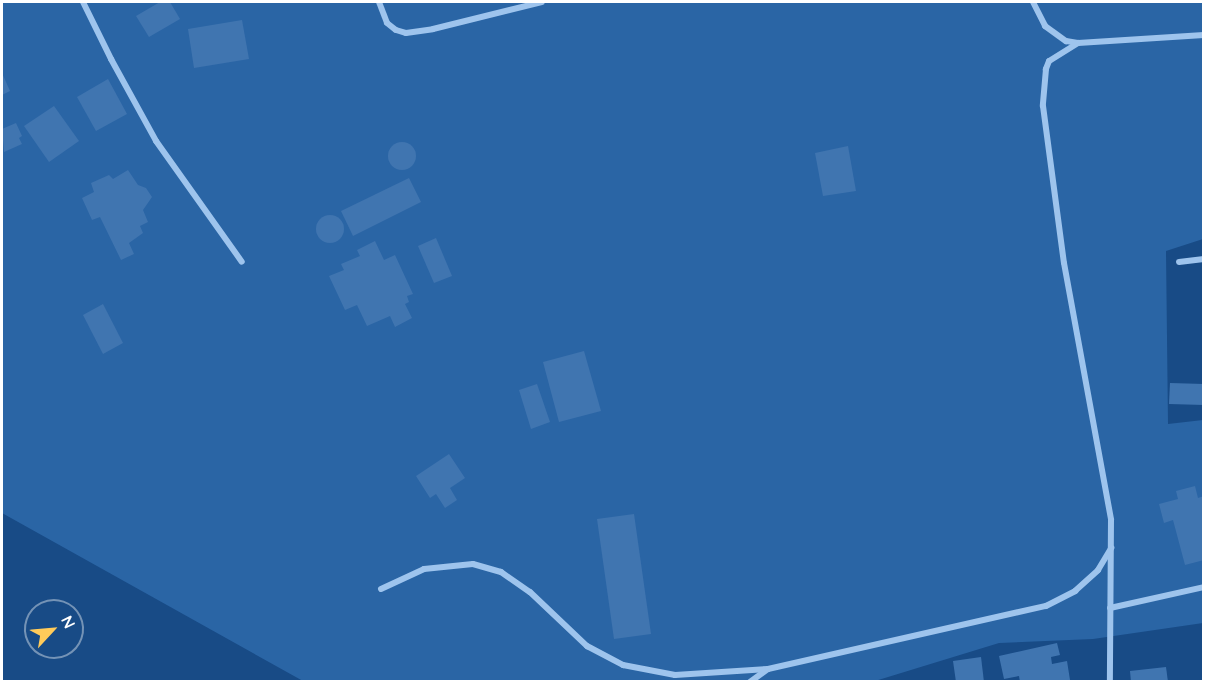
<!DOCTYPE html>
<style>
body{margin:0}
#map{position:relative;width:1205px;height:683px;overflow:hidden;background:#184b86;font-family:Quicksand,sans-serif}
div>[style]{position:absolute}
.green>*{inset:0;background:#2a65a5}
.building>*{inset:0;background:#4075b0}
.round{border-radius:50%}
.street>*{height:6px;margin:-3px;padding:0 3px;transform-origin:3px;border-radius:3px;background:#9ec4ed}
span{translate:-50% -50%;white-space:nowrap;text-align:center;line-height:1.15;-webkit-text-stroke:5px #184b86;paint-order:stroke}
.frame{position:absolute;inset:0;border:3px solid #fff;pointer-events:none}
.north{position:absolute;left:24px;top:599px;width:60px;height:60px;box-sizing:border-box;background:#184b86;border:2px solid #7493b6;border-radius:50%;rotate:64deg;font-size:16px;font-weight:700;line-height:24px;text-align:center;color:#fff}
.north::after{content:'';display:block;margin:auto;width:21px;height:27px;background:#ffcb5a;clip-path:polygon(50% 0,100% 100%,50% 72%,0 100%)}
</style>
<div id="map">
<div class="green">
<div style="clip-path:polygon(2px 2px,1203px 2px,1203px 239px,1166px 251px,1168px 424px,1203px 420px,1203px 623px,1093px 639px,999px 643px,875px 681px,303px 681px,2px 513px)"></div>
</div>
<div class="building">
<div style="clip-path:polygon(160px 2px,170px 2px,180px 19px,149px 37px,136px 16px)"></div>
<div style="clip-path:polygon(242px 20px,249px 59px,194px 68px,188px 29px)"></div>
<div style="clip-path:polygon(2px 73px,10px 91px,2px 95px)"></div>
<div style="clip-path:polygon(108px 79px,127px 114px,96px 131px,77px 97px)"></div>
<div style="clip-path:polygon(54px 106px,79px 141px,49px 162px,24px 126px)"></div>
<div style="clip-path:polygon(16px 123px,22px 136px,19px 138px,22px 144px,4px 152px,2px 129px)"></div>
<div class="round" style="left:388px;top:142px;width:28px;height:28px"></div>
<div style="clip-path:polygon(848px 146px,856px 191px,823px 196px,815px 153px)"></div>
<div style="clip-path:polygon(128px 170px,138px 185px,146px 188px,152px 197px,143px 210px,148px 222px,140px 226px,143px 233px,129px 243px,134px 254px,121px 260px,100px 217px,92px 220px,82px 198px,94px 192px,91px 183px,109px 175px,113px 179px)"></div>
<div style="clip-path:polygon(409px 178px,421px 202px,353px 236px,341px 211px)"></div>
<div class="round" style="left:316px;top:215px;width:28px;height:28px"></div>
<div style="clip-path:polygon(436px 238px,452px 276px,434px 283px,418px 246px)"></div>
<div style="clip-path:polygon(375px 241px,384px 260px,395px 255px,413px 294px,407px 296px,409px 302px,405px 304px,412px 318px,395px 327px,390px 316px,367px 326px,357px 305px,345px 310px,329px 276px,344px 270px,341px 264px,360px 256px,357px 250px)"></div>
<div style="clip-path:polygon(103px 304px,123px 343px,103px 354px,83px 315px)"></div>
<div style="clip-path:polygon(584px 351px,601px 411px,559px 422px,543px 362px)"></div>
<div style="clip-path:polygon(1170px 383px,1204px 384px,1204px 405px,1169px 404px)"></div>
<div style="clip-path:polygon(537px 384px,550px 422px,531px 429px,519px 390px)"></div>
<div style="clip-path:polygon(449px 454px,465px 478px,450px 488px,457px 500px,445px 508px,436px 494px,430px 498px,416px 476px)"></div>
<div style="clip-path:polygon(1195px 486px,1198px 498px,1204px 496px,1204px 560px,1185px 565px,1173px 520px,1164px 523px,1159px 504px,1178px 499px,1176px 491px)"></div>
<div style="clip-path:polygon(634px 514px,651px 634px,614px 639px,597px 519px)"></div>
<div style="clip-path:polygon(1057px 643px,1060px 655px,1051px 657px,1052px 664px,1067px 661px,1070px 680px,1020px 682px,1019px 676px,1004px 679px,999px 656px)"></div>
<div style="clip-path:polygon(981px 657px,984px 682px,956px 682px,953px 661px)"></div>
<div style="clip-path:polygon(1166px 667px,1168px 682px,1131px 682px,1130px 671px)"></div>
</div>
<div class="street">
<div style="left:83px;top:2px;width:64px;rotate:63.8deg"></div>
<div style="left:111px;top:59px;width:94px;rotate:61.2deg"></div>
<div style="left:156px;top:141px;width:148px;rotate:54.6deg"></div>
<div style="left:379px;top:2px;width:22px;rotate:69deg"></div>
<div style="left:387px;top:23px;width:11px;rotate:38deg"></div>
<div style="left:396px;top:30px;width:10px;rotate:17deg"></div>
<div style="left:406px;top:33px;width:27px;rotate:-8deg"></div>
<div style="left:433px;top:29px;width:112px;rotate:-13.9deg"></div>
<div style="left:1033px;top:2px;width:27px;rotate:63deg"></div>
<div style="left:1045px;top:26px;width:26px;rotate:36deg"></div>
<div style="left:1066px;top:41px;width:12px;rotate:9deg"></div>
<div style="left:1078px;top:43px;width:126px;rotate:-3.6deg"></div>
<div style="left:1078px;top:43px;width:34px;rotate:148deg"></div>
<div style="left:1049px;top:61px;width:9px;rotate:111deg"></div>
<div style="left:1046px;top:69px;width:37px;rotate:95deg"></div>
<div style="left:1043px;top:106px;width:158px;rotate:82.4deg"></div>
<div style="left:1064px;top:263px;width:261px;rotate:79.6deg"></div>
<div style="left:1111px;top:520px;width:162px;rotate:90.4deg"></div>
<div style="left:1179px;top:262px;width:25px;rotate:-7deg"></div>
<div style="left:381px;top:589px;width:47px;rotate:-24.9deg"></div>
<div style="left:424px;top:569px;width:49px;rotate:-5.8deg"></div>
<div style="left:473px;top:564px;width:29px;rotate:16deg"></div>
<div style="left:501px;top:572px;width:35px;rotate:35deg"></div>
<div style="left:530px;top:592px;width:79px;rotate:43.5deg"></div>
<div style="left:587px;top:646px;width:41px;rotate:27.8deg"></div>
<div style="left:623px;top:665px;width:53px;rotate:10.9deg"></div>
<div style="left:675px;top:675px;width:93px;rotate:-3.7deg"></div>
<div style="left:1110px;top:608px;width:96px;rotate:-12.6deg"></div>
<div style="left:750px;top:682px;width:22px;rotate:-36deg"></div>
<div style="left:768px;top:669px;width:285px;rotate:-12.8deg"></div>
<div style="left:1046px;top:606px;width:33px;rotate:-27deg"></div>
<div style="left:1075px;top:591px;width:31px;rotate:-42deg"></div>
<div style="left:1098px;top:570px;width:26px;rotate:-59deg"></div>
</div>
<div class="frame"></div>
<div class="north">N</div>
</div>
